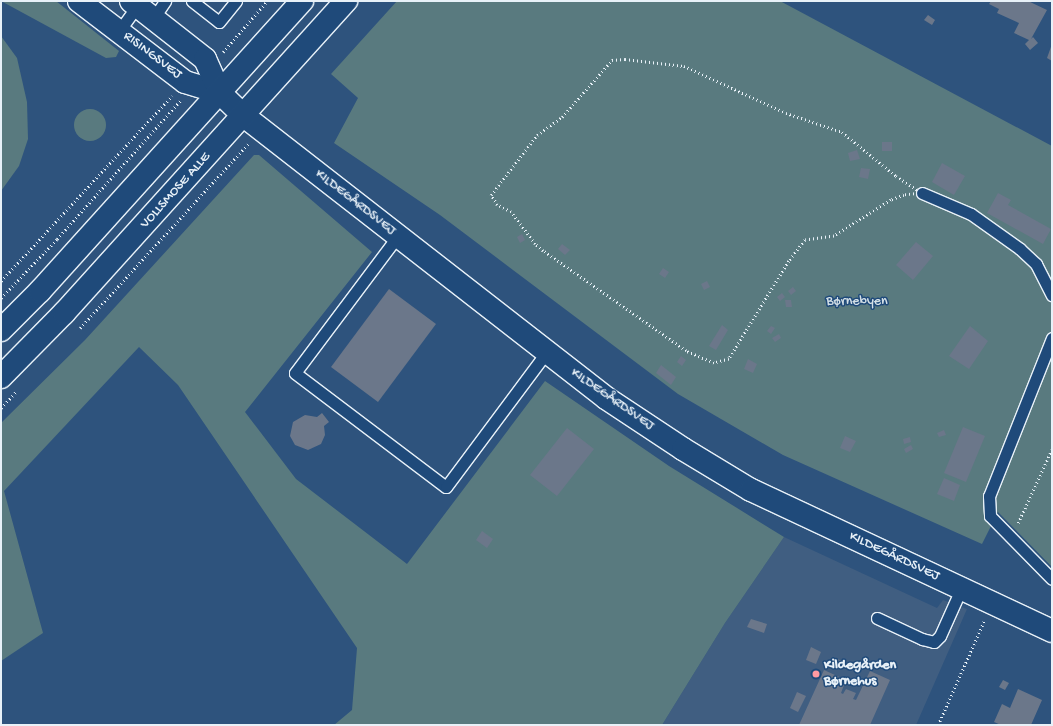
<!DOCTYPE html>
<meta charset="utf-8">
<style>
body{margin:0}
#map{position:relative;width:1053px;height:726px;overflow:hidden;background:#2e537d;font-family:"Gochi Hand",sans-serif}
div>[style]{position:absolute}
.built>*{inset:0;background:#405e81}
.green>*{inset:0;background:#597a7f}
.round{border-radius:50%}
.building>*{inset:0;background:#6b778a}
.path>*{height:2.5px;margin-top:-1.25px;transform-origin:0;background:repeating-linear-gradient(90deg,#e8f1f8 0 1px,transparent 0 4px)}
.roads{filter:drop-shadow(1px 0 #e8f1f8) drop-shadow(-1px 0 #e8f1f8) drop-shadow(0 1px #e8f1f8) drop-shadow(0 -1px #e8f1f8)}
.lane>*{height:11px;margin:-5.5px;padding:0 5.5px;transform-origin:5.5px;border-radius:5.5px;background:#1f4a7a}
.street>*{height:22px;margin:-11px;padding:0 11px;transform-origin:11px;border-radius:11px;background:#1f4a7a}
.secondary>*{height:22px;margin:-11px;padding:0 11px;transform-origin:11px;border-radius:11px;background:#1f4a7a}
.dots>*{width:11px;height:11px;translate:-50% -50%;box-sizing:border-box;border:2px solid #1f4a7a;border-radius:50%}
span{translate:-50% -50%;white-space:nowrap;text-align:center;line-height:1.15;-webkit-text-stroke:3px #1f4a7a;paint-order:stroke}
.street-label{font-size:14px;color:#e8f1f8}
.park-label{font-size:14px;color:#d3dfe6}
.poi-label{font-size:14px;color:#e8f1f8;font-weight:700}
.left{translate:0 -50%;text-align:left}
.frame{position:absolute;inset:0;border:2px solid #e8f1f8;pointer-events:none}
</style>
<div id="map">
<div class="built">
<div style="clip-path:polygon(784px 537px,937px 608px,943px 600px,967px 609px,916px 725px,662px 725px,725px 623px)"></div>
</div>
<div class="green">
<div style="clip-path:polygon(1px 1px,56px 1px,119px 51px,116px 57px,106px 58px)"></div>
<div style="clip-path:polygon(397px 1px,780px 1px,1052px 146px,1052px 567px,998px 512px,982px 544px,783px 455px,678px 394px,440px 215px,334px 143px,358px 98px,331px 74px)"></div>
<div style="clip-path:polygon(1px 36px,17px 58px,27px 102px,28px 139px,19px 166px,1px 191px)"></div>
<div class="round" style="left:74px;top:109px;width:32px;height:32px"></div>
<div style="clip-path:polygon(254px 155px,259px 155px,372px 252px,245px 412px,296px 479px,407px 564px,545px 381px,669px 466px,784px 537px,725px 623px,662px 725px,334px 725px,352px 710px,357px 648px,178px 385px,139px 347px,4px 491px,43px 633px,1px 661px,1px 423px,85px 340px)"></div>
</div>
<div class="building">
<div style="clip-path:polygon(991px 1px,1028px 1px,1047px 10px,1031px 39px,1033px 37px,1038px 43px,1030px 50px,1025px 44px,1029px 40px,1014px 33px,1019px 23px,997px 13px,999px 9px,989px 4px)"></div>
<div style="clip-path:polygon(928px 15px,935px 20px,932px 25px,924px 20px)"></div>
<div style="clip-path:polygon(1052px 44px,1052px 61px,1047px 58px)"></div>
<div style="clip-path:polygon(882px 142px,892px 142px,892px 151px,882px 151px)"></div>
<div style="clip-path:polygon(857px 150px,860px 159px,850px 161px,848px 153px)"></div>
<div style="clip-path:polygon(942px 163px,965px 176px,954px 195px,932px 182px)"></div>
<div style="clip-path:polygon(861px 168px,870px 169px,868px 179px,859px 177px)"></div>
<div style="clip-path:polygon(998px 193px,1011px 200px,1008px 205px,1051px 229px,1043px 244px,987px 213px)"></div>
<div style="clip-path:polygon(522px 234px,525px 240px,520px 243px,517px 237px)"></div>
<div style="clip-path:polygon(916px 242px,933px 256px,913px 280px,896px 265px)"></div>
<div style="clip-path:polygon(562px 244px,570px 250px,565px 255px,558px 249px)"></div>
<div style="clip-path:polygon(663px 268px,669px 272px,665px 278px,659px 274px)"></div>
<div style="clip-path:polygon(707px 281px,710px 287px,704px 290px,701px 284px)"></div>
<div style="clip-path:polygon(793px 287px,796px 291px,791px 295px,788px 291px)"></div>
<div style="clip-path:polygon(389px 289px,436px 324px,378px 402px,331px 367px)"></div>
<div style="clip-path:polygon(782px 293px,785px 297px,780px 301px,777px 297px)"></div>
<div style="clip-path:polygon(785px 300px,791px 300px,792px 307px,786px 307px)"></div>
<div style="clip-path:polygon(722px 325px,728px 330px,716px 350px,709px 346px)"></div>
<div style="clip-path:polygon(771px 326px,775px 328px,771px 334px,767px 331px)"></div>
<div style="clip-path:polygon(970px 326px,988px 341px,969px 369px,949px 356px)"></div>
<div style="clip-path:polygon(779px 334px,781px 338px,775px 342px,772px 338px)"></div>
<div style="clip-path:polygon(681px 356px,686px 360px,682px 366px,677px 362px)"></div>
<div style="clip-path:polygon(748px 359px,757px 364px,753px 373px,744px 369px)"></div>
<div style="clip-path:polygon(661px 365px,676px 377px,671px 385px,656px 373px)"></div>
<div style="clip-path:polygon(322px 413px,329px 422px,324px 426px,325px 435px,321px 444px,308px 450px,295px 445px,290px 436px,293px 422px,305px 415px,317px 417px)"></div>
<div style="clip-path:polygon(963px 427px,985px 436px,966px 482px,944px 473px)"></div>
<div style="clip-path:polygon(567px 428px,594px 449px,557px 496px,530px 475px)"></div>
<div style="clip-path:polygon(944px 430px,946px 435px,939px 437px,937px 433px)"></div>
<div style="clip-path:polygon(845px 436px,856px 441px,850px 452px,840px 448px)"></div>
<div style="clip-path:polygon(910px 437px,911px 442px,904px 444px,903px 439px)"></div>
<div style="clip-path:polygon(911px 445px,913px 449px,906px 453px,904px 449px)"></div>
<div style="clip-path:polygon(944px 478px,960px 485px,954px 501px,937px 494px)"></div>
<div style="clip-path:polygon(482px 531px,493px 539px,487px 548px,476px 540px)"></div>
<div style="clip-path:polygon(751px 619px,767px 624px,764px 633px,747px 627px)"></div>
<div style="clip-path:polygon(811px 647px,821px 652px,816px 664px,806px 660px)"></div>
<div style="clip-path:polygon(838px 659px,844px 662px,842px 667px,836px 664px)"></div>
<div style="clip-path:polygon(829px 660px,835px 662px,832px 669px,827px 667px)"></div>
<div style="clip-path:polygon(824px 670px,846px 680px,841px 693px,843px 694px,846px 689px,856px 693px,853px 699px,856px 700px,870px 671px,890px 680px,870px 725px,799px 725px)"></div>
<div style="clip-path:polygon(1003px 680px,1009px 683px,1005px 690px,999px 687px)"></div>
<div style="clip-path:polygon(1018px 689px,1042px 700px,1031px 725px,1001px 725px,994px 722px,1002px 704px,1010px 708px)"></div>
<div style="clip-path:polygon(797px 692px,806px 696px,798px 712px,790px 708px)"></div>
</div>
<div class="path">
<div style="left:223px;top:52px;width:67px;rotate:-49.2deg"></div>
<div style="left:625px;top:59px;width:59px;rotate:6.8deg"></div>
<div style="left:684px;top:66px;width:112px;rotate:24.7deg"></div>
<div style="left:786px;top:113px;width:59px;rotate:18.7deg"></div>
<div style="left:842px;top:132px;width:70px;rotate:39.2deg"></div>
<div style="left:896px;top:176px;width:31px;rotate:33deg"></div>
<div style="left:922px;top:193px;width:18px;rotate:174deg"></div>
<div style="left:904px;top:195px;width:14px;rotate:159deg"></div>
<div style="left:891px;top:200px;width:67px;rotate:147.7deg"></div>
<div style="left:834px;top:236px;width:29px;rotate:172deg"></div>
<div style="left:805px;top:240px;width:26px;rotate:127deg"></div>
<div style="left:789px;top:261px;width:115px;rotate:121.5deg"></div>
<div style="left:729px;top:359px;width:16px;rotate:165deg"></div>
<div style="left:714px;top:363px;width:30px;rotate:-157deg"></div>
<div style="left:686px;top:351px;width:174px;rotate:-145deg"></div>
<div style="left:543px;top:251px;width:11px;rotate:-139deg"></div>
<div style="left:535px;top:244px;width:40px;rotate:-127deg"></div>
<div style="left:511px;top:212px;width:16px;rotate:-153deg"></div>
<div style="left:497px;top:205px;width:12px;rotate:-121deg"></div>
<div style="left:491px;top:195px;width:76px;rotate:-52.5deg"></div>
<div style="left:537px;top:135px;width:31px;rotate:-36deg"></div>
<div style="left:562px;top:117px;width:76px;rotate:-48.7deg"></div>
<div style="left:612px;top:60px;width:13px;rotate:-4deg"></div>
<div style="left:1px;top:281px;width:252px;rotate:-47.3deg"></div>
<div style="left:1px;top:298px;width:81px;rotate:-46.5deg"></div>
<div style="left:57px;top:239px;width:185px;rotate:-48.3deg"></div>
<div style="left:80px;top:328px;width:249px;rotate:-47.6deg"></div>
<div style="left:1px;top:408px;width:23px;rotate:-47deg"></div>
<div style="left:1018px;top:523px;width:81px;rotate:-65.3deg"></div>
<div style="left:938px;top:725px;width:114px;rotate:-66.1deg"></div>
</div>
<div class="roads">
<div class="lane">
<div style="left:192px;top:1px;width:34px;rotate:38deg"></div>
<div style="left:219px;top:22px;width:27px;rotate:-51deg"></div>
<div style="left:153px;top:19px;width:22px;rotate:-56deg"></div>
<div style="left:119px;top:31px;width:34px;rotate:-54deg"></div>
<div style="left:922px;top:193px;width:53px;rotate:23.2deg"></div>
<div style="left:971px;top:214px;width:60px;rotate:35.5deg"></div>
<div style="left:1020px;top:249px;width:22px;rotate:43deg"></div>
<div style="left:1036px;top:264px;width:35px;rotate:63deg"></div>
<div style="left:397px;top:237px;width:170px;rotate:126.9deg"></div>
<div style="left:295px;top:373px;width:189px;rotate:37.1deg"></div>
<div style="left:446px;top:487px;width:167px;rotate:-53.3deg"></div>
<div style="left:1052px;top:338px;width:170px;rotate:111.7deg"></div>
<div style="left:989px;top:496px;width:20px;rotate:87deg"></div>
<div style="left:990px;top:516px;width:88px;rotate:45.5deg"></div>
<div style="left:877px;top:618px;width:50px;rotate:25deg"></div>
<div style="left:922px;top:639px;width:12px;rotate:14deg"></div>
<div style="left:934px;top:642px;width:8px;rotate:-45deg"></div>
<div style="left:940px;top:636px;width:51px;rotate:-65.9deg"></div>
</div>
<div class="street">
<div style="left:79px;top:1px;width:133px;rotate:37.4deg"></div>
<div style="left:185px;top:82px;width:37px;rotate:17deg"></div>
<div style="left:131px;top:1px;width:94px;rotate:38.1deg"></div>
<div style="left:205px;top:59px;width:37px;rotate:66deg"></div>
<div style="left:220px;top:93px;width:33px;rotate:44deg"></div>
<div style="left:244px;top:116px;width:459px;rotate:37.9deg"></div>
<div style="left:606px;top:398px;width:92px;rotate:33.5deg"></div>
<div style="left:683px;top:449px;width:79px;rotate:31.1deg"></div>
<div style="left:751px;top:490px;width:332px;rotate:25.1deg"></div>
</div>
<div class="secondary">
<div style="left:1px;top:330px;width:55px;rotate:-45deg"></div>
<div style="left:40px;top:291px;width:391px;rotate:-47.9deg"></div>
<div style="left:1px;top:377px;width:90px;rotate:-45.5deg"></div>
<div style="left:64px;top:313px;width:421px;rotate:-47.9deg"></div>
</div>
</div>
<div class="dots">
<div style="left:816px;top:674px;background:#ff9aa2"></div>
</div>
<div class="street-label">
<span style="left:152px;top:56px;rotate:37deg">RISINGSVEJ</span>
<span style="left:176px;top:191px;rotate:-48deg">VOLLSMOSE ALLE</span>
<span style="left:355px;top:203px;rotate:38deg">KILDEGÅRDSVEJ</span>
<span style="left:612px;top:400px;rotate:35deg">KILDEGÅRDSVEJ</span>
<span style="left:894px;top:557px;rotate:25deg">KILDEGÅRDSVEJ</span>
</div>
<div class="park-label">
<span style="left:857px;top:302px">Børnebyen</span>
</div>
<div class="poi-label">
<span class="left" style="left:824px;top:674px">Kildegården<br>Børnehus</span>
</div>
<div class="frame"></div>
</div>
